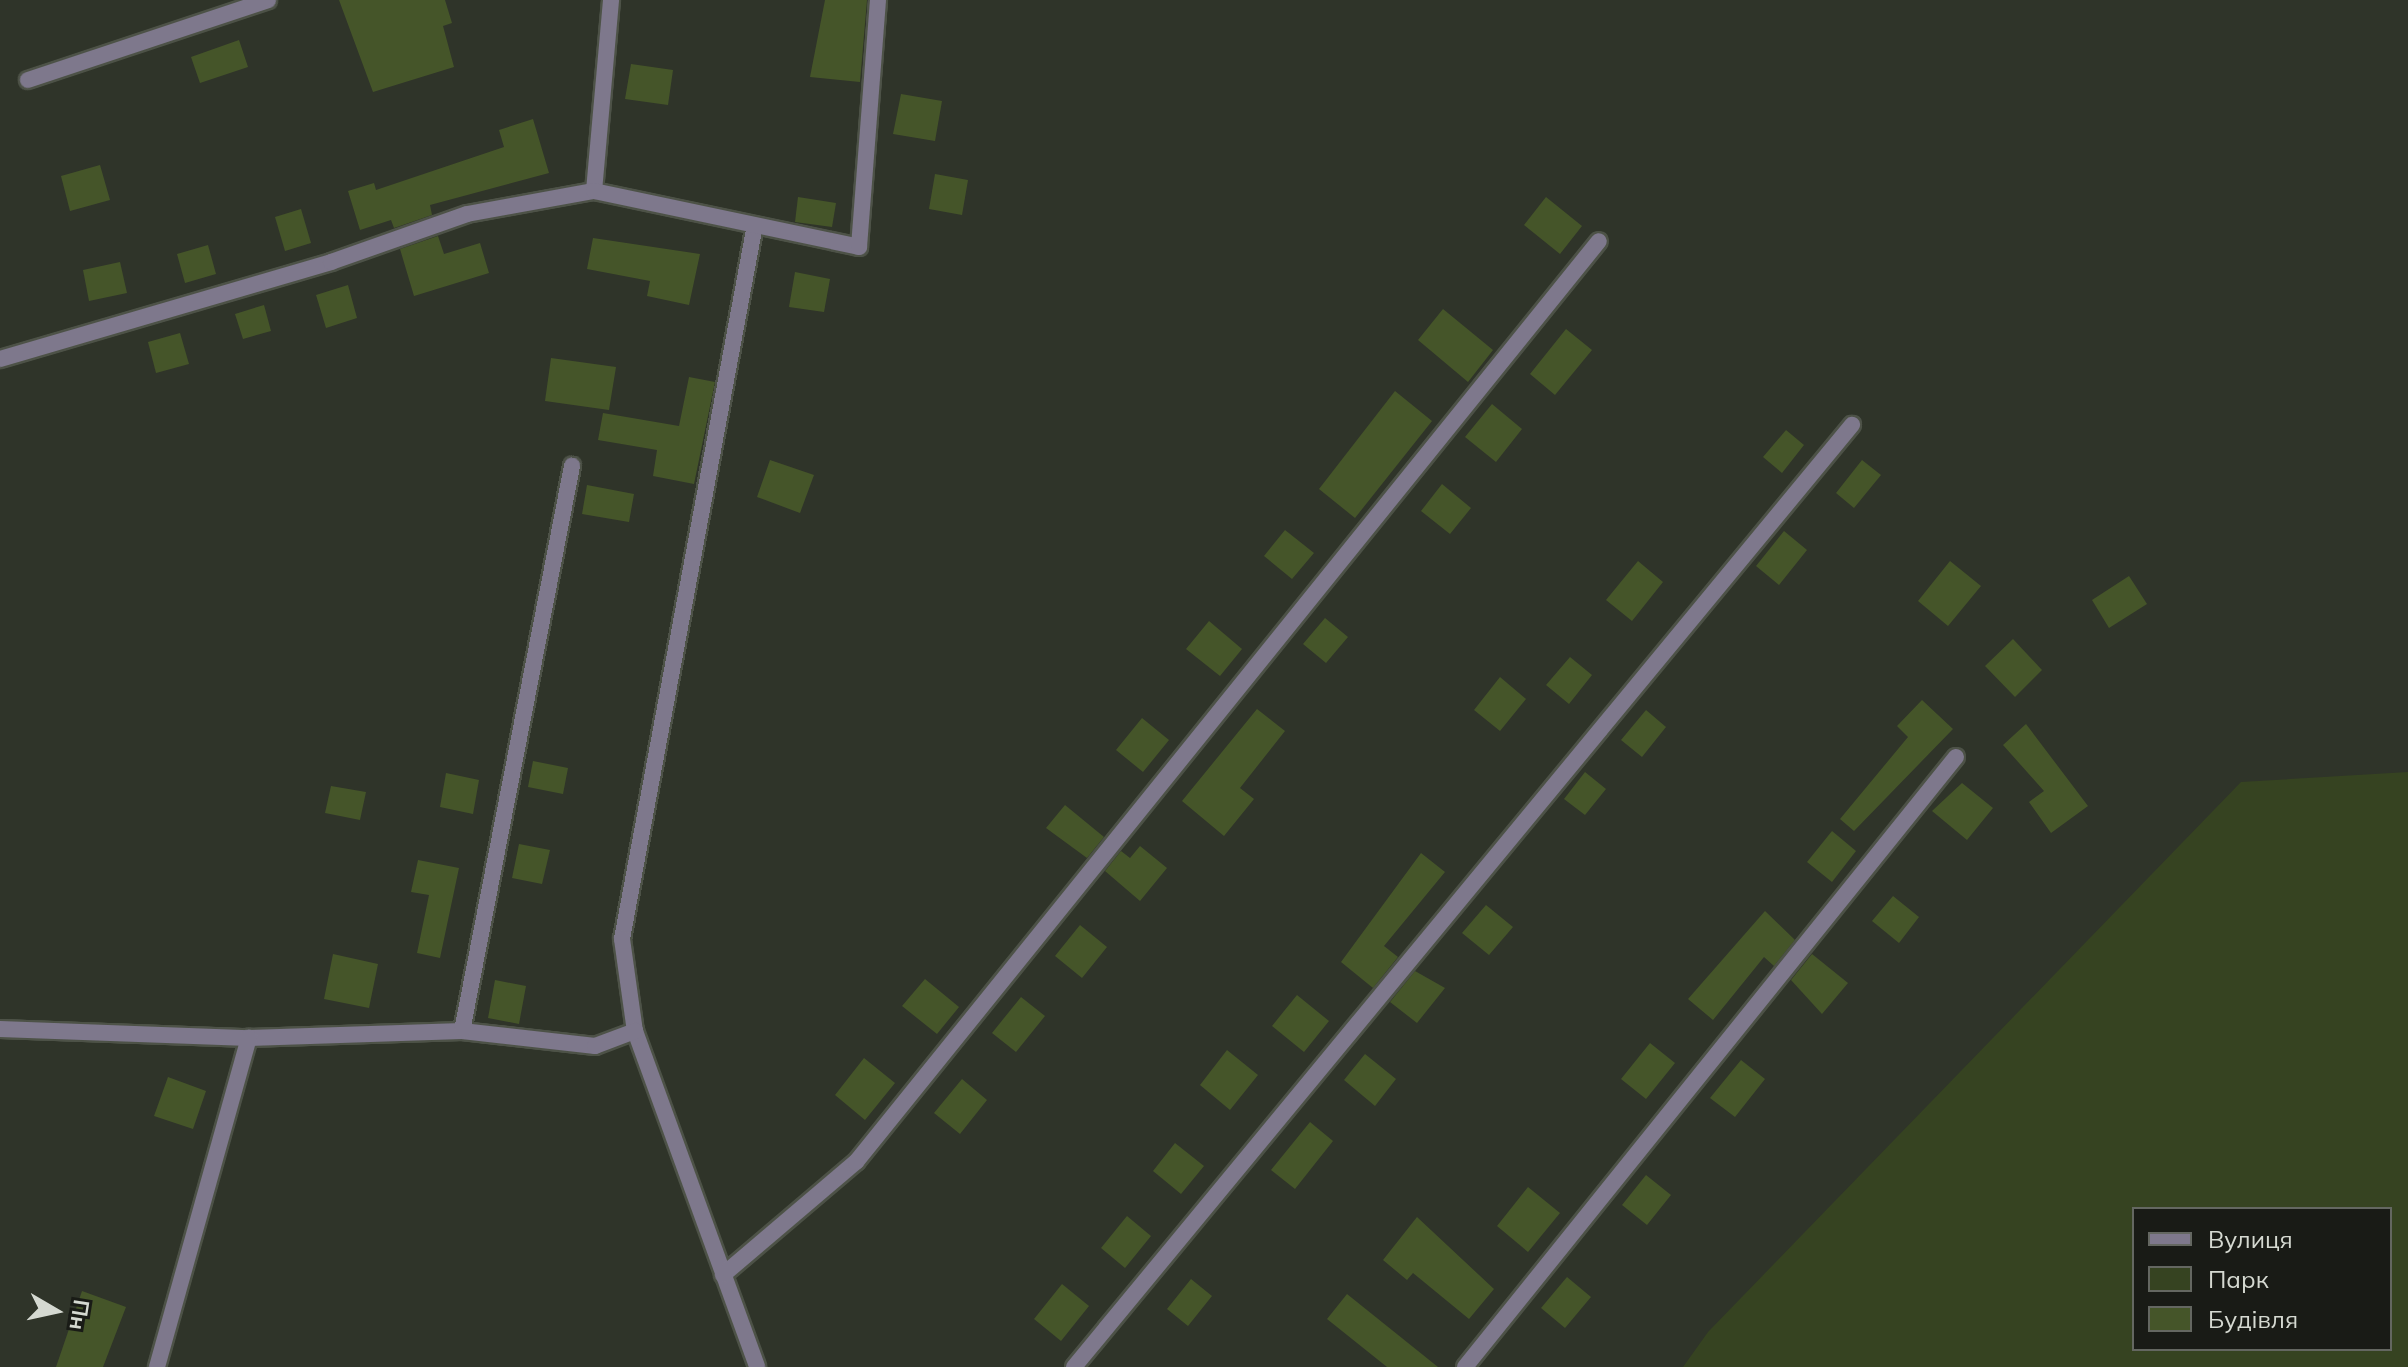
<!DOCTYPE html>
<meta charset="utf-8">
<style>
body{margin:0}
#map{position:relative;width:2408px;height:1367px;overflow:hidden;background:#2f3429;font-family:Mulish,sans-serif}
div>[style]{position:absolute}
.green>*{inset:0;background:#364321}
.building>*{inset:0;background:#455529}
.roads{filter:drop-shadow(2px 0 #4d5247) drop-shadow(-2px 0 #4d5247) drop-shadow(0 2px #4d5247) drop-shadow(0 -2px #4d5247)}
.street>*{height:16px;margin:-8px;padding:0 8px;transform-origin:8px;border-radius:8px;background:#7e788c}
span{translate:-50% -50%;white-space:nowrap;text-align:center;line-height:1.15;-webkit-text-stroke:6px #191b16;paint-order:stroke}
.legend{position:absolute;left:2132px;top:1207px;width:260px;height:144px;box-sizing:border-box;background:#191b16;border:2px solid #646761;margin:0;padding:10px 14px;list-style:none;font-size:24px;color:#d5d9d1}
.legend li{display:flex;align-items:center;gap:16px;height:40px}
.legend b{width:40px;border:2px solid #646761}
.north{position:absolute;left:16px;top:1271px;width:80px;height:80px;-webkit-text-stroke:6px #191b16;paint-order:stroke;rotate:99deg;font-size:22px;font-weight:700;line-height:32px;text-align:center;color:#d5d9d1}
.north::after{content:'';display:block;margin:auto;width:28px;height:36px;background:#d5d9d1;clip-path:polygon(50% 0,100% 100%,50% 72%,0 100%)}
</style>
<div id="map">
<div class="green">
<div style="clip-path:polygon(evenodd,2408px 772px,2408px 1367px,1683px 1367px,1708px 1332px,2241px 782px,2408px 772px,2134px 1209px,2390px 1209px,2390px 1349px,2134px 1349px,2134px 1209px)"></div>
</div>
<div class="building">
<div style="clip-path:polygon(339px 0,445px 0,452px 23px,443px 26px,454px 67px,373px 92px)"></div>
<div style="clip-path:polygon(825px 0,867px 0,860px 82px,810px 77px)"></div>
<div style="clip-path:polygon(239px 40px,248px 67px,200px 83px,191px 57px)"></div>
<div style="clip-path:polygon(631px 64px,673px 70px,668px 105px,625px 99px)"></div>
<div style="clip-path:polygon(901px 94px,942px 101px,935px 141px,893px 134px)"></div>
<div style="clip-path:polygon(533px 119px,549px 173px,430px 205px,432px 215px,394px 228px,391px 220px,360px 230px,348px 191px,374px 183px,376px 190px,504px 147px,499px 130px)"></div>
<div style="clip-path:polygon(100px 165px,110px 200px,70px 211px,61px 176px)"></div>
<div style="clip-path:polygon(935px 174px,968px 180px,962px 215px,929px 209px)"></div>
<div style="clip-path:polygon(798px 197px,836px 203px,832px 227px,795px 222px)"></div>
<div style="clip-path:polygon(1546px 197px,1582px 226px,1560px 254px,1524px 225px)"></div>
<div style="clip-path:polygon(301px 209px,311px 243px,285px 251px,275px 217px)"></div>
<div style="clip-path:polygon(438px 236px,444px 254px,480px 243px,489px 273px,414px 296px,400px 249px)"></div>
<div style="clip-path:polygon(593px 238px,700px 254px,689px 305px,647px 296px,650px 281px,587px 269px)"></div>
<div style="clip-path:polygon(208px 245px,216px 274px,185px 283px,177px 254px)"></div>
<div style="clip-path:polygon(120px 262px,127px 293px,89px 301px,83px 270px)"></div>
<div style="clip-path:polygon(795px 272px,830px 279px,824px 312px,789px 307px)"></div>
<div style="clip-path:polygon(348px 285px,357px 318px,326px 328px,316px 295px)"></div>
<div style="clip-path:polygon(264px 305px,271px 331px,243px 339px,235px 314px)"></div>
<div style="clip-path:polygon(1443px 309px,1493px 350px,1468px 382px,1418px 340px)"></div>
<div style="clip-path:polygon(1566px 329px,1592px 350px,1555px 395px,1530px 374px)"></div>
<div style="clip-path:polygon(180px 333px,189px 364px,156px 373px,148px 342px)"></div>
<div style="clip-path:polygon(551px 358px,616px 367px,609px 410px,545px 401px)"></div>
<div style="clip-path:polygon(689px 377px,715px 382px,694px 484px,653px 476px,657px 450px,598px 440px,603px 413px,679px 426px)"></div>
<div style="clip-path:polygon(1395px 391px,1432px 421px,1355px 518px,1319px 489px)"></div>
<div style="clip-path:polygon(1492px 404px,1522px 429px,1496px 462px,1465px 437px)"></div>
<div style="clip-path:polygon(1786px 430px,1804px 445px,1782px 473px,1763px 457px)"></div>
<div style="clip-path:polygon(770px 460px,814px 475px,800px 513px,757px 497px)"></div>
<div style="clip-path:polygon(1862px 460px,1881px 475px,1854px 508px,1836px 493px)"></div>
<div style="clip-path:polygon(1442px 484px,1471px 508px,1450px 534px,1421px 511px)"></div>
<div style="clip-path:polygon(587px 485px,634px 494px,629px 522px,582px 514px)"></div>
<div style="clip-path:polygon(1285px 530px,1314px 553px,1292px 579px,1264px 556px)"></div>
<div style="clip-path:polygon(1784px 531px,1807px 550px,1779px 585px,1756px 566px)"></div>
<div style="clip-path:polygon(1638px 561px,1663px 582px,1632px 621px,1606px 600px)"></div>
<div style="clip-path:polygon(1950px 561px,1981px 586px,1948px 626px,1918px 601px)"></div>
<div style="clip-path:polygon(2129px 576px,2147px 604px,2109px 628px,2092px 600px)"></div>
<div style="clip-path:polygon(1325px 618px,1348px 637px,1326px 663px,1303px 644px)"></div>
<div style="clip-path:polygon(1209px 621px,1242px 649px,1220px 676px,1186px 649px)"></div>
<div style="clip-path:polygon(2013px 639px,2042px 670px,2015px 697px,1985px 666px)"></div>
<div style="clip-path:polygon(1570px 657px,1592px 675px,1569px 704px,1546px 685px)"></div>
<div style="clip-path:polygon(1500px 677px,1526px 699px,1500px 731px,1474px 710px)"></div>
<div style="clip-path:polygon(1922px 700px,1953px 729px,1854px 831px,1840px 819px,1908px 737px,1897px 726px)"></div>
<div style="clip-path:polygon(1257px 709px,1285px 731px,1240px 788px,1254px 799px,1224px 836px,1182px 801px)"></div>
<div style="clip-path:polygon(1646px 710px,1666px 727px,1642px 757px,1621px 740px)"></div>
<div style="clip-path:polygon(1142px 718px,1169px 740px,1143px 772px,1116px 750px)"></div>
<div style="clip-path:polygon(2026px 724px,2088px 806px,2051px 833px,2029px 802px,2044px 791px,2003px 745px)"></div>
<div style="clip-path:polygon(533px 761px,568px 768px,563px 794px,528px 787px)"></div>
<div style="clip-path:polygon(1585px 772px,1606px 789px,1585px 815px,1564px 799px)"></div>
<div style="clip-path:polygon(446px 773px,479px 780px,473px 814px,440px 807px)"></div>
<div style="clip-path:polygon(1962px 783px,1993px 808px,1967px 840px,1932px 811px)"></div>
<div style="clip-path:polygon(331px 786px,366px 792px,360px 820px,325px 813px)"></div>
<div style="clip-path:polygon(1065px 805px,1104px 837px,1087px 858px,1046px 828px)"></div>
<div style="clip-path:polygon(1832px 831px,1856px 851px,1832px 882px,1807px 862px)"></div>
<div style="clip-path:polygon(519px 844px,550px 850px,542px 884px,512px 878px)"></div>
<div style="clip-path:polygon(1140px 846px,1167px 868px,1140px 901px,1105px 871px,1121px 851px,1130px 858px)"></div>
<div style="clip-path:polygon(1421px 853px,1445px 872px,1384px 946px,1398px 957px,1373px 988px,1341px 962px)"></div>
<div style="clip-path:polygon(418px 860px,459px 868px,440px 958px,417px 953px,429px 895px,411px 892px)"></div>
<div style="clip-path:polygon(1893px 896px,1919px 917px,1899px 943px,1872px 921px)"></div>
<div style="clip-path:polygon(1486px 905px,1513px 927px,1489px 955px,1462px 933px)"></div>
<div style="clip-path:polygon(1765px 911px,1795px 940px,1774px 966px,1764px 957px,1713px 1020px,1688px 999px)"></div>
<div style="clip-path:polygon(1080px 925px,1107px 947px,1082px 978px,1055px 956px)"></div>
<div style="clip-path:polygon(333px 954px,378px 964px,369px 1008px,324px 999px)"></div>
<div style="clip-path:polygon(1812px 954px,1848px 983px,1822px 1014px,1791px 980px)"></div>
<div style="clip-path:polygon(1415px 971px,1445px 988px,1417px 1023px,1390px 1002px)"></div>
<div style="clip-path:polygon(925px 979px,959px 1007px,937px 1034px,902px 1006px)"></div>
<div style="clip-path:polygon(495px 980px,526px 986px,519px 1024px,488px 1018px)"></div>
<div style="clip-path:polygon(1297px 995px,1329px 1021px,1304px 1052px,1272px 1026px)"></div>
<div style="clip-path:polygon(1021px 997px,1045px 1016px,1016px 1052px,992px 1033px)"></div>
<div style="clip-path:polygon(1650px 1043px,1675px 1063px,1646px 1099px,1621px 1079px)"></div>
<div style="clip-path:polygon(1227px 1050px,1258px 1075px,1230px 1110px,1200px 1085px)"></div>
<div style="clip-path:polygon(1365px 1054px,1396px 1079px,1375px 1106px,1344px 1080px)"></div>
<div style="clip-path:polygon(864px 1058px,895px 1083px,865px 1120px,835px 1095px)"></div>
<div style="clip-path:polygon(1741px 1060px,1765px 1079px,1735px 1117px,1710px 1098px)"></div>
<div style="clip-path:polygon(168px 1077px,206px 1091px,193px 1129px,154px 1116px)"></div>
<div style="clip-path:polygon(962px 1079px,987px 1100px,960px 1134px,934px 1113px)"></div>
<div style="clip-path:polygon(1310px 1122px,1333px 1141px,1295px 1189px,1271px 1170px)"></div>
<div style="clip-path:polygon(1175px 1143px,1204px 1166px,1181px 1194px,1153px 1171px)"></div>
<div style="clip-path:polygon(1646px 1175px,1671px 1195px,1647px 1225px,1622px 1205px)"></div>
<div style="clip-path:polygon(1528px 1187px,1560px 1213px,1528px 1252px,1497px 1226px)"></div>
<div style="clip-path:polygon(1127px 1216px,1151px 1236px,1125px 1268px,1101px 1248px)"></div>
<div style="clip-path:polygon(1417px 1217px,1494px 1289px,1469px 1319px,1413px 1273px,1407px 1280px,1383px 1260px)"></div>
<div style="clip-path:polygon(1567px 1277px,1591px 1297px,1565px 1328px,1541px 1308px)"></div>
<div style="clip-path:polygon(1191px 1279px,1212px 1296px,1188px 1326px,1167px 1309px)"></div>
<div style="clip-path:polygon(1062px 1284px,1089px 1306px,1061px 1341px,1034px 1319px)"></div>
<div style="clip-path:polygon(82px 1291px,126px 1307px,103px 1367px,56px 1367px)"></div>
<div style="clip-path:polygon(1347px 1294px,1438px 1367px,1387px 1367px,1327px 1319px)"></div>
</div>
<div class="roads">
<div class="street">
<div style="left:28px;top:80px;width:253px;rotate:-18.4deg"></div>
<div style="left:594px;top:191px;width:192px;rotate:-84.9deg"></div>
<div style="left:754px;top:230px;width:721px;rotate:100.55deg"></div>
<div style="left:622px;top:939px;width:93px;rotate:82deg"></div>
<div style="left:635px;top:1031px;width:357px;rotate:70deg"></div>
<div style="left:0;top:359px;width:345px;rotate:-16.3deg"></div>
<div style="left:331px;top:262px;width:144px;rotate:-19.4deg"></div>
<div style="left:467px;top:214px;width:129px;rotate:-10.3deg"></div>
<div style="left:594px;top:191px;width:271px;rotate:11.9deg"></div>
<div style="left:859px;top:247px;width:248px;rotate:-85.6deg"></div>
<div style="left:0;top:1029px;width:249px;rotate:2.1deg"></div>
<div style="left:249px;top:1038px;width:213px;rotate:-1.9deg"></div>
<div style="left:462px;top:1031px;width:134px;rotate:6.4deg"></div>
<div style="left:595px;top:1046px;width:43px;rotate:-20.6deg"></div>
<div style="left:462px;top:1031px;width:576px;rotate:-78.98deg"></div>
<div style="left:723px;top:1275px;width:175px;rotate:-40.4deg"></div>
<div style="left:856px;top:1162px;width:1183px;rotate:-51.11deg"></div>
<div style="left:157px;top:1367px;width:342px;rotate:-74.4deg"></div>
<div style="left:1074px;top:1367px;width:1222px;rotate:-50.45deg"></div>
<div style="left:1465px;top:1367px;width:783px;rotate:-51.17deg"></div>
</div>
</div>
<ul class="legend">
<li><b style="height:10px;background:#7e788c"></b>Вулиця</li>
<li><b style="height:22px;background:#364321"></b>Парк</li>
<li><b style="height:22px;background:#455529"></b>Будівля</li>
</ul>
<div class="north">Пн</div>
</div>
